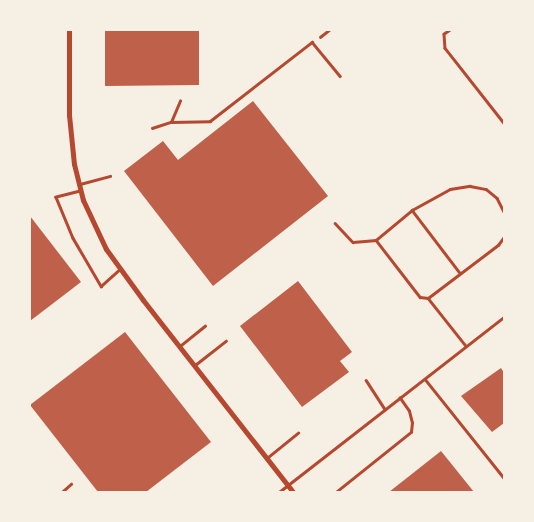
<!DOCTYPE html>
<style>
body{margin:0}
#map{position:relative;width:534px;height:522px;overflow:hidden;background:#f6efe4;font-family:Figtree,sans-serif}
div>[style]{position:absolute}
.building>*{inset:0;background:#bf614a}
.service>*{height:2.5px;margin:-1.25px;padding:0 1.25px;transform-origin:1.25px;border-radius:1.25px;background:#b5482f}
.minor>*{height:5px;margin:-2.5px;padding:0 2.5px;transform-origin:2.5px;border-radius:2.5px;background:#b5482f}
span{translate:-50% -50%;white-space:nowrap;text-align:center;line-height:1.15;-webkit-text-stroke:5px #f6efe4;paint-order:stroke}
.frame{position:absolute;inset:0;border:31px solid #f6efe4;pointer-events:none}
</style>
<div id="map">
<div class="building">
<div style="clip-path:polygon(105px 30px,199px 30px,199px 85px,105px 86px)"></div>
<div style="clip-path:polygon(253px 101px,328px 196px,213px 286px,124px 171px,163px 141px,178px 160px)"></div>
<div style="clip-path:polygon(30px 216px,81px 282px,30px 321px)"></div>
<div style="clip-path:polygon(298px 281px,352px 352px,340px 361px,349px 372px,302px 407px,240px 326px)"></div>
<div style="clip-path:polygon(125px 332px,211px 442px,146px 492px,98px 492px,30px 405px)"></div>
<div style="clip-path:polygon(501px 368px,504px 373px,504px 423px,492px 432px,461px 396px)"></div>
<div style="clip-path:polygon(441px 451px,474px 492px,389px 492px)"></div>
</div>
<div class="service">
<div style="left:450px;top:30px;width:7px;rotate:146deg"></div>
<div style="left:444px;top:34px;width:14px;rotate:86deg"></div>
<div style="left:445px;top:48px;width:95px;rotate:51.8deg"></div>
<div style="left:320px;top:37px;width:11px;rotate:-38deg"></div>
<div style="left:171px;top:122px;width:39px;rotate:-1deg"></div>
<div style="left:210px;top:121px;width:129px;rotate:-37.8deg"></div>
<div style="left:312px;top:42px;width:44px;rotate:50.5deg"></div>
<div style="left:152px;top:128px;width:20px;rotate:-18deg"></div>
<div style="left:171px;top:122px;width:23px;rotate:-67deg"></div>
<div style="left:80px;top:184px;width:31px;rotate:-15deg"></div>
<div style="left:80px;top:191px;width:25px;rotate:166deg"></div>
<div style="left:56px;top:197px;width:44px;rotate:67.5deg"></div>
<div style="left:73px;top:238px;width:56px;rotate:59.7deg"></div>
<div style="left:101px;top:286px;width:25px;rotate:-42deg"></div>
<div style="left:412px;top:210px;width:79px;rotate:52.7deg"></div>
<div style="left:335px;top:223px;width:26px;rotate:47deg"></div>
<div style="left:353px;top:242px;width:23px;rotate:-5deg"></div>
<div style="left:376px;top:240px;width:72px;rotate:52.3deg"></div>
<div style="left:420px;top:297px;width:8px;rotate:7deg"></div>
<div style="left:428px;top:298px;width:61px;rotate:51.6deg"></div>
<div style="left:376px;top:240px;width:47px;rotate:-39.8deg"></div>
<div style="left:412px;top:210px;width:43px;rotate:-28.9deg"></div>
<div style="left:450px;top:189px;width:20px;rotate:-9deg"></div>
<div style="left:470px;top:186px;width:16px;rotate:11deg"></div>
<div style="left:486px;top:189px;width:14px;rotate:39deg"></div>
<div style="left:497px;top:198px;width:16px;rotate:63deg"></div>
<div style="left:428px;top:298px;width:88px;rotate:-37.1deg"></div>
<div style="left:498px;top:245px;width:10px;rotate:-53deg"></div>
<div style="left:180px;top:346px;width:32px;rotate:-39deg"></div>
<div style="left:195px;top:365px;width:39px;rotate:-38deg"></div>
<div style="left:425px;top:379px;width:127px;rotate:51.4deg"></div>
<div style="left:366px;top:380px;width:35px;rotate:57deg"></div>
<div style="left:267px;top:458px;width:40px;rotate:-39deg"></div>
<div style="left:62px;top:492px;width:12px;rotate:-42deg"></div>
<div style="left:279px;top:492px;width:285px;rotate:-37.9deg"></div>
<div style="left:336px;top:492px;width:96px;rotate:-38.7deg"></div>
<div style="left:411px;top:432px;width:9px;rotate:-84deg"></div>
<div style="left:412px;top:423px;width:12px;rotate:-104deg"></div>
<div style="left:409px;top:411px;width:16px;rotate:-125deg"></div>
</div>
<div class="minor">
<div style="left:69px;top:30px;width:85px;rotate:90deg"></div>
<div style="left:69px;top:115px;width:49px;rotate:84.2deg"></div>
<div style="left:74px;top:164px;width:37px;rotate:76deg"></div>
<div style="left:83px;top:200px;width:54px;rotate:64.9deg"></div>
<div style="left:106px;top:249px;width:63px;rotate:54deg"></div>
<div style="left:143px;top:300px;width:244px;rotate:52deg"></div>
</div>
<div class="frame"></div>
</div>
